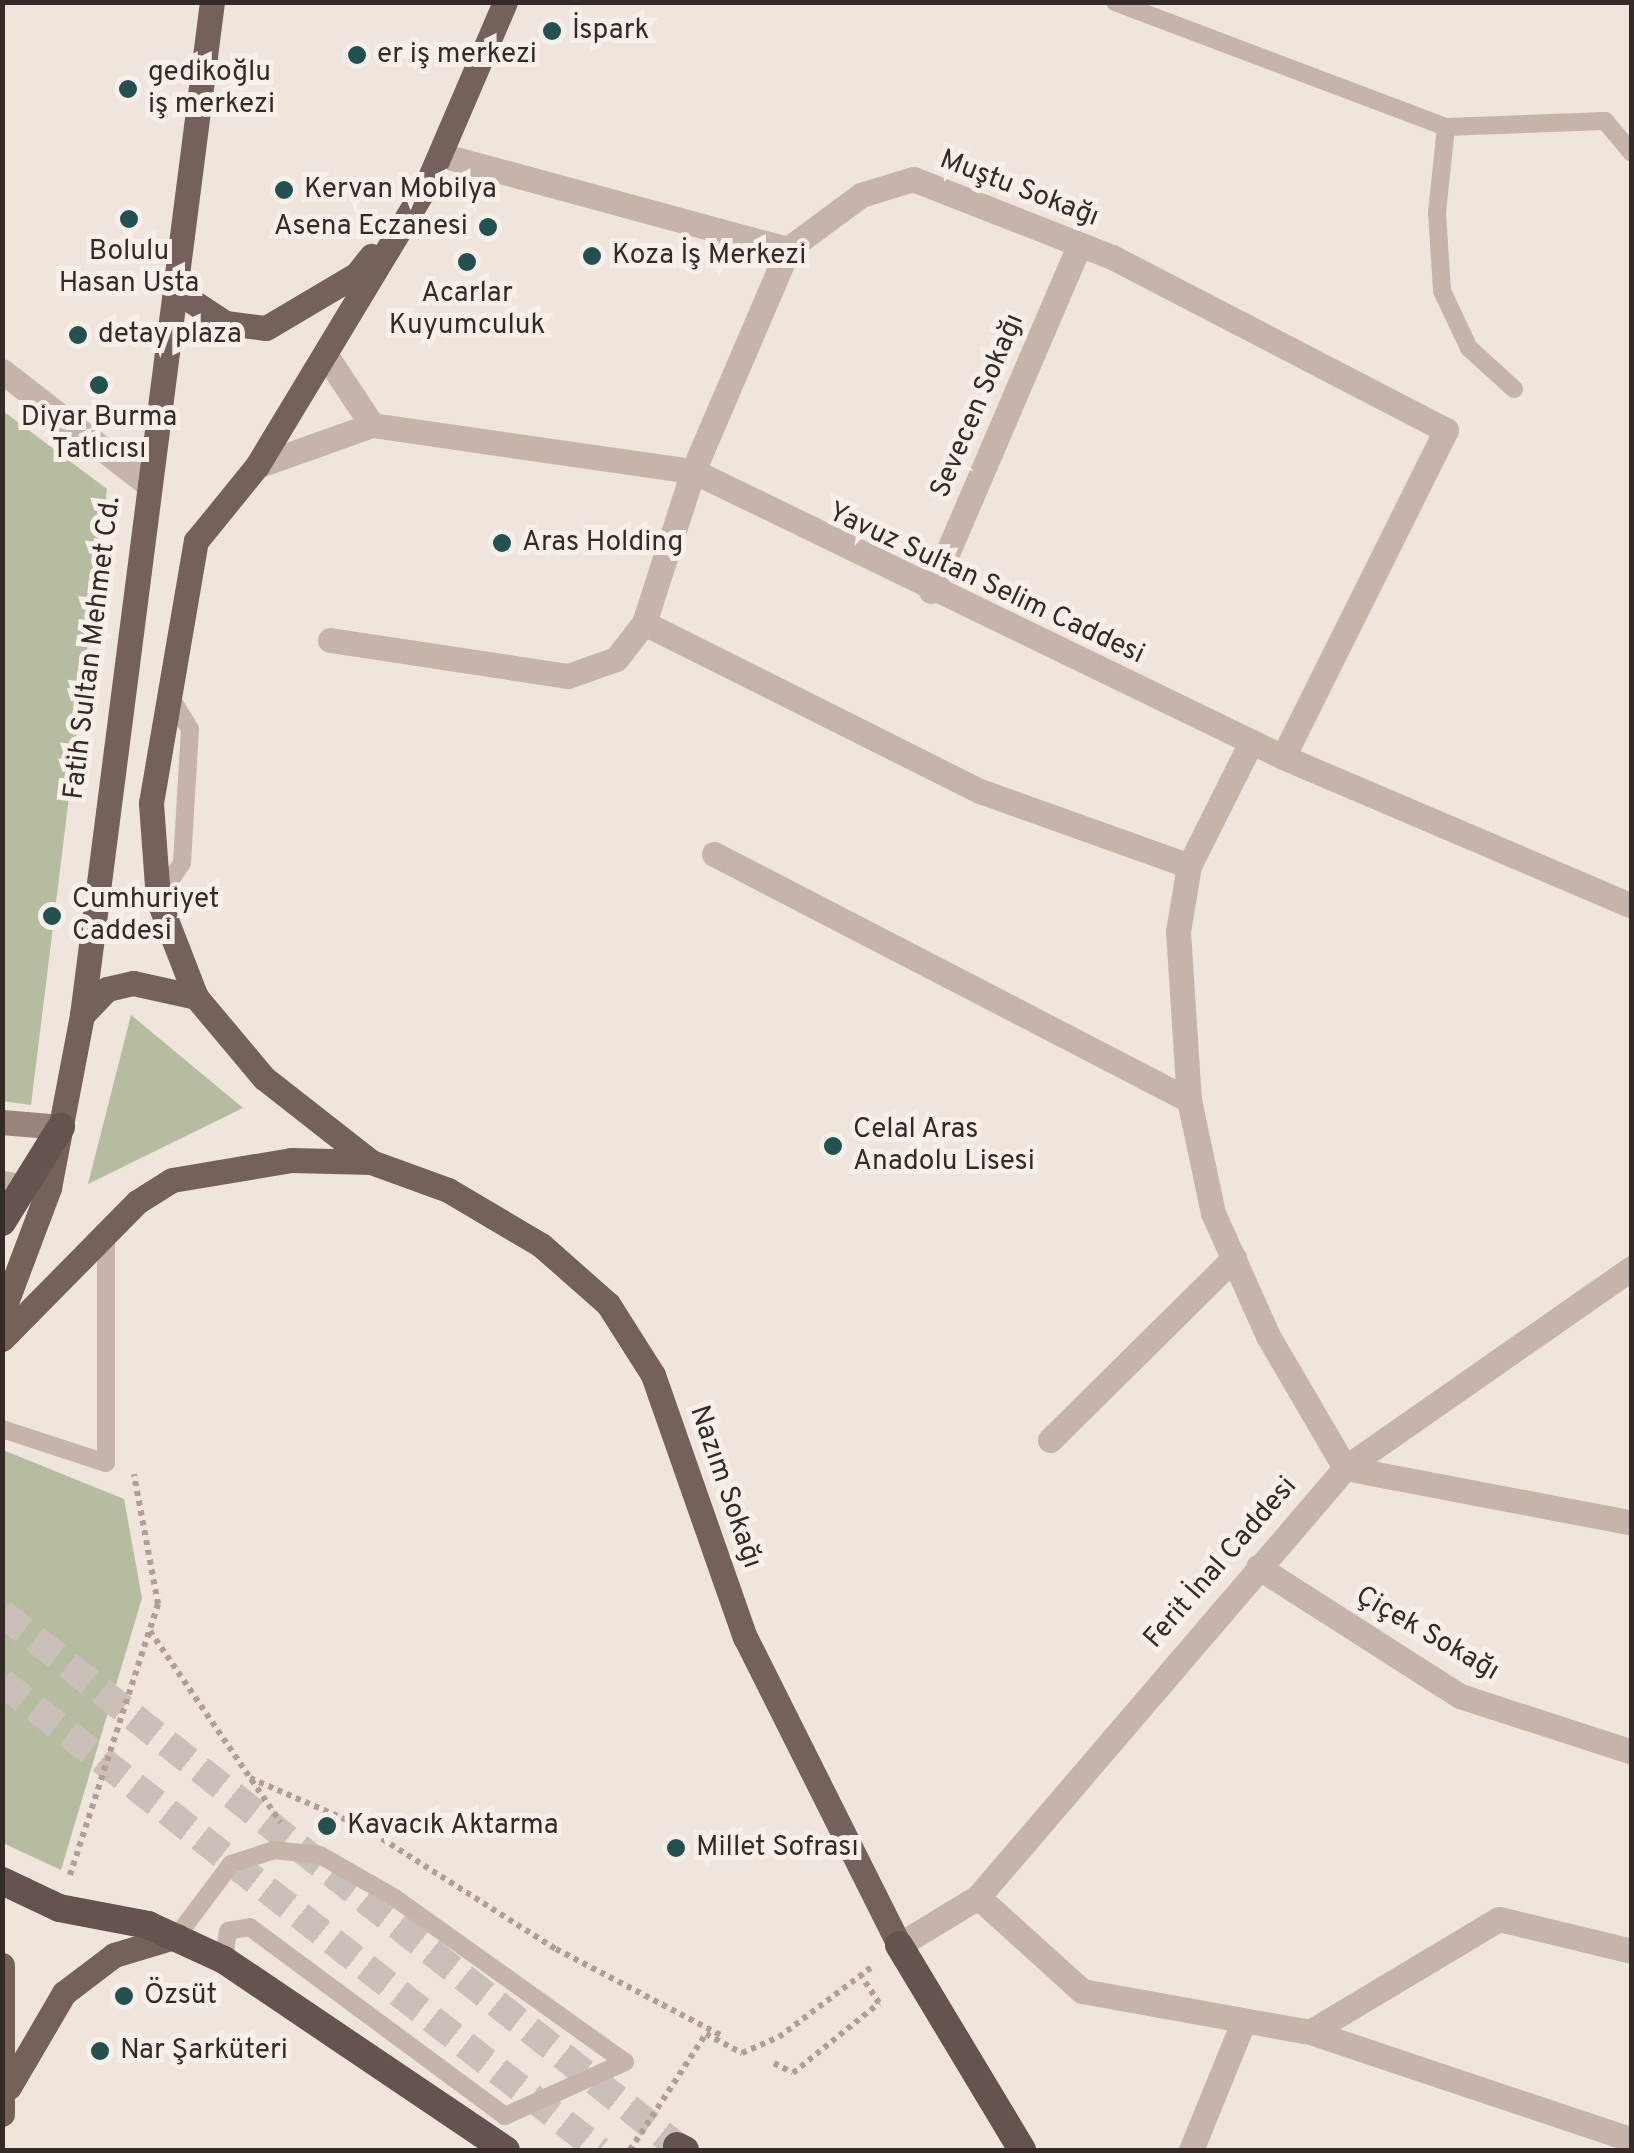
<!DOCTYPE html>
<meta charset="utf-8">
<style>
body{margin:0}
#map{position:relative;width:1634px;height:2153px;overflow:hidden;background:#efe5dd;font-family:Overpass,sans-serif}
div>[style]{position:absolute}
.green>*{inset:0;background:#b6bc9f}
.trunk-tunnel>*{height:28px;margin-top:-14px;transform-origin:0;background:repeating-linear-gradient(90deg,#cac0b9 0 28px,transparent 0 42px)}
.path>*{height:6px;margin-top:-3px;transform-origin:0;background:repeating-linear-gradient(90deg,#b19e95 0 5px,transparent 0 10px)}
.service>*{height:18px;margin:-9px;padding:0 9px;transform-origin:9px;border-radius:9px;background:#c6b4aa}
.minor>*{height:25px;margin:-12.5px;padding:0 12.5px;transform-origin:12.5px;border-radius:12.5px;background:#c6b4aa}
.tertiary>*{height:25px;margin:-12.5px;padding:0 12.5px;transform-origin:12.5px;border-radius:12.5px;background:#c6b4aa}
.secondary>*{height:25px;margin:-12.5px;padding:0 12.5px;transform-origin:12.5px;border-radius:12.5px;background:#99837c}
.primary>*{height:25px;margin:-12.5px;padding:0 12.5px;transform-origin:12.5px;border-radius:12.5px;background:#74615c}
.trunk>*{height:28px;margin:-14px;padding:0 14px;transform-origin:14px;border-radius:14px;background:#64534e}
.path-bridge>*{height:6px;margin-top:-3px;transform-origin:0;background:repeating-linear-gradient(90deg,#b19e95 0 5px,transparent 0 10px)}
.dots>*{width:28px;height:28px;translate:-50% -50%;box-sizing:border-box;border:5px solid #f7efe9;border-radius:50%}
span{translate:-50% -50%;white-space:nowrap;text-align:center;line-height:1.15;-webkit-text-stroke:10px #f7efe9;paint-order:stroke}
.poi-label{font-size:28px;color:#342b29}
.left{translate:0 -50%;text-align:left}
.right{translate:-100% -50%;text-align:right}
.street-label{font-size:28px;color:#342b29}
.frame{position:absolute;inset:0;border:5px solid #342b29;pointer-events:none}
</style>
<div id="map">
<div class="green">
<div style="clip-path:polygon(3px 411px,107px 489px,31px 1105px,2px 1101px)"></div>
<div style="clip-path:polygon(131px 1015px,243px 1108px,88px 1184px)"></div>
<div style="clip-path:polygon(3px 1450px,124px 1499px,142px 1598px,61px 1870px,3px 1843px)"></div>
</div>
<div class="trunk-tunnel">
<div style="left:2px;top:1613px;width:860px;rotate:38.3deg"></div>
<div style="left:2px;top:1682px;width:759px;rotate:38.09deg"></div>
</div>
<div class="path">
<div style="left:150px;top:1631px;width:232px;rotate:55.7deg"></div>
<div style="left:250px;top:1778px;width:125px;rotate:23.5deg"></div>
<div style="left:365px;top:1828px;width:226px;rotate:32.4deg"></div>
<div style="left:556px;top:1949px;width:190px;rotate:27.6deg"></div>
<div style="left:70px;top:1875px;width:285px;rotate:-72deg"></div>
<div style="left:158px;top:1604px;width:132px;rotate:-100.5deg"></div>
<div style="left:706px;top:2034px;width:41px;rotate:27.8deg"></div>
<div style="left:742px;top:2053px;width:40px;rotate:-23.4deg"></div>
<div style="left:779px;top:2037px;width:118px;rotate:-37.1deg"></div>
<div style="left:774px;top:2063px;width:21px;rotate:28deg"></div>
<div style="left:793px;top:2073px;width:111px;rotate:-39.1deg"></div>
<div style="left:879px;top:2003px;width:33px;rotate:-123deg"></div>
</div>
<div class="service">
<div style="left:1115px;top:2px;width:354px;rotate:20.7deg"></div>
<div style="left:1446px;top:127px;width:159px;rotate:-2.2deg"></div>
<div style="left:1605px;top:121px;width:42px;rotate:49.8deg"></div>
<div style="left:1446px;top:127px;width:86px;rotate:96deg"></div>
<div style="left:1437px;top:213px;width:78px;rotate:86.3deg"></div>
<div style="left:1442px;top:291px;width:63px;rotate:64.7deg"></div>
<div style="left:1469px;top:348px;width:61px;rotate:42.3deg"></div>
<div style="left:158px;top:898px;width:42px;rotate:-55.6deg"></div>
<div style="left:182px;top:863px;width:134px;rotate:-86.6deg"></div>
<div style="left:190px;top:729px;width:38px;rotate:-122deg"></div>
<div style="left:2px;top:1180px;width:24px;rotate:9deg"></div>
<div style="left:2px;top:1429px;width:109px;rotate:18.1deg"></div>
<div style="left:106px;top:1463px;width:230px;rotate:-90deg"></div>
<div style="left:177px;top:1936px;width:90px;rotate:-53.1deg"></div>
<div style="left:231px;top:1864px;width:45px;rotate:-18deg"></div>
<div style="left:274px;top:1850px;width:46px;rotate:6.2deg"></div>
<div style="left:320px;top:1855px;width:86px;rotate:29.8deg"></div>
<div style="left:395px;top:1898px;width:282px;rotate:35.5deg"></div>
<div style="left:625px;top:2062px;width:132px;rotate:155.8deg"></div>
<div style="left:505px;top:2116px;width:317px;rotate:-143.5deg"></div>
<div style="left:250px;top:1927px;width:22px;rotate:170deg"></div>
<div style="left:228px;top:1931px;width:29px;rotate:98deg"></div>
</div>
<div class="minor">
<div style="left:441px;top:155px;width:360px;rotate:15.2deg"></div>
<div style="left:788px;top:249px;width:91px;rotate:-36.5deg"></div>
<div style="left:861px;top:195px;width:54px;rotate:-17.1deg"></div>
<div style="left:913px;top:179px;width:214px;rotate:21.4deg"></div>
<div style="left:1112px;top:257px;width:376px;rotate:27.4deg"></div>
<div style="left:1446px;top:430px;width:365px;rotate:116.5deg"></div>
<div style="left:2px;top:371px;width:181px;rotate:37.8deg"></div>
<div style="left:931px;top:591px;width:376px;rotate:-66.8deg"></div>
<div style="left:644px;top:623px;width:376px;rotate:26.6deg"></div>
<div style="left:980px;top:791px;width:222px;rotate:19.7deg"></div>
<div style="left:1189px;top:866px;width:66px;rotate:99.6deg"></div>
<div style="left:1178px;top:931px;width:169px;rotate:86.3deg"></div>
<div style="left:1189px;top:1100px;width:116px;rotate:78deg"></div>
<div style="left:1213px;top:1213px;width:135px;rotate:65.9deg"></div>
<div style="left:1268px;top:1336px;width:153px;rotate:59.7deg"></div>
<div style="left:1345px;top:1468px;width:292px;rotate:10.8deg"></div>
<div style="left:330px;top:640px;width:241px;rotate:8.6deg"></div>
<div style="left:568px;top:676px;width:51px;rotate:-19.5deg"></div>
<div style="left:616px;top:659px;width:46px;rotate:-52.1deg"></div>
<div style="left:644px;top:623px;width:160px;rotate:-72.1deg"></div>
<div style="left:693px;top:471px;width:241px;rotate:-66.8deg"></div>
<div style="left:714px;top:854px;width:535px;rotate:27.38deg"></div>
<div style="left:1189px;top:866px;width:139px;rotate:-63.4deg"></div>
<div style="left:1050px;top:1440px;width:259px;rotate:-44.7deg"></div>
<div style="left:1258px;top:1567px;width:240px;rotate:32.6deg"></div>
<div style="left:1460px;top:1696px;width:181px;rotate:18deg"></div>
<div style="left:978px;top:1897px;width:140px;rotate:42.1deg"></div>
<div style="left:1082px;top:1991px;width:232px;rotate:10.2deg"></div>
<div style="left:1310px;top:2032px;width:340px;rotate:18.5deg"></div>
<div style="left:1310px;top:2032px;width:220px;rotate:-30.9deg"></div>
<div style="left:1499px;top:1919px;width:137px;rotate:13.5deg"></div>
<div style="left:1191px;top:2150px;width:140px;rotate:-67.8deg"></div>
</div>
<div class="tertiary">
<div style="left:325px;top:354px;width:85px;rotate:56.5deg"></div>
<div style="left:257px;top:466px;width:122px;rotate:-19.6deg"></div>
<div style="left:372px;top:425px;width:324px;rotate:8.2deg"></div>
<div style="left:693px;top:471px;width:656px;rotate:25.86deg"></div>
<div style="left:1283px;top:757px;width:379px;rotate:23.1deg"></div>
<div style="left:899px;top:1945px;width:92px;rotate:-31.3deg"></div>
<div style="left:978px;top:1897px;width:565px;rotate:-49.45deg"></div>
<div style="left:1345px;top:1468px;width:350px;rotate:-34.9deg"></div>
</div>
<div class="secondary">
<div style="left:2px;top:1122px;width:59px;rotate:4.8deg"></div>
</div>
<div class="primary">
<div style="left:175px;top:290px;width:60px;rotate:33.4deg"></div>
<div style="left:225px;top:323px;width:41px;rotate:7deg"></div>
<div style="left:266px;top:328px;width:106px;rotate:-30.7deg"></div>
<div style="left:357px;top:274px;width:23px;rotate:-52deg"></div>
<div style="left:196px;top:997px;width:105px;rotate:-111.2deg"></div>
<div style="left:158px;top:899px;width:96px;rotate:-94.2deg"></div>
<div style="left:151px;top:803px;width:266px;rotate:-80.3deg"></div>
<div style="left:196px;top:541px;width:97px;rotate:-50.9deg"></div>
<div style="left:257px;top:466px;width:329px;rotate:-58.9deg"></div>
<div style="left:427px;top:184px;width:198px;rotate:-66.8deg"></div>
<div style="left:82px;top:1015px;width:36px;rotate:-46deg"></div>
<div style="left:107px;top:989px;width:27px;rotate:-13deg"></div>
<div style="left:133px;top:983px;width:65px;rotate:12.5deg"></div>
<div style="left:196px;top:997px;width:106px;rotate:50deg"></div>
<div style="left:264px;top:1078px;width:136px;rotate:38.1deg"></div>
<div style="left:371px;top:1162px;width:82px;rotate:20deg"></div>
<div style="left:448px;top:1190px;width:108px;rotate:30.6deg"></div>
<div style="left:541px;top:1245px;width:89px;rotate:41.4deg"></div>
<div style="left:608px;top:1304px;width:84px;rotate:57.6deg"></div>
<div style="left:653px;top:1375px;width:278px;rotate:70.7deg"></div>
<div style="left:745px;top:1637px;width:344px;rotate:63.4deg"></div>
<div style="left:2px;top:1313px;width:134px;rotate:-69.4deg"></div>
<div style="left:49px;top:1188px;width:176px;rotate:-79.2deg"></div>
<div style="left:82px;top:1015px;width:1021px;rotate:-82.69deg"></div>
<div style="left:2px;top:1339px;width:192px;rotate:-45.4deg"></div>
<div style="left:137px;top:1202px;width:41px;rotate:-32.2deg"></div>
<div style="left:172px;top:1180px;width:121px;rotate:-9.5deg"></div>
<div style="left:291px;top:1160px;width:80px;rotate:1.4deg"></div>
<div style="left:2px;top:1965px;width:149px;rotate:90deg"></div>
<div style="left:9px;top:2087px;width:109px;rotate:-59.7deg"></div>
<div style="left:64px;top:1993px;width:63px;rotate:-37.2deg"></div>
<div style="left:114px;top:1955px;width:66px;rotate:-16.8deg"></div>
</div>
<div class="trunk">
<div style="left:2px;top:1222px;width:112px;rotate:-58.2deg"></div>
<div style="left:2px;top:1881px;width:63px;rotate:25.3deg"></div>
<div style="left:59px;top:1908px;width:91px;rotate:10.8deg"></div>
<div style="left:148px;top:1925px;width:84px;rotate:24.7deg"></div>
<div style="left:224px;top:1960px;width:340px;rotate:34deg"></div>
<div style="left:899px;top:1945px;width:239px;rotate:59deg"></div>
<div style="left:677px;top:2146px;width:9px;rotate:27deg"></div>
</div>
<div class="path-bridge">
<div style="left:630px;top:2150px;width:139px;rotate:-56.8deg"></div>
</div>
<div class="dots">
<div style="left:552px;top:31px;background:#23514f"></div>
<div style="left:357px;top:55px;background:#23514f"></div>
<div style="left:128px;top:89px;background:#23514f"></div>
<div style="left:284px;top:190px;background:#23514f"></div>
<div style="left:129px;top:219px;background:#23514f"></div>
<div style="left:488px;top:227px;background:#23514f"></div>
<div style="left:592px;top:256px;background:#23514f"></div>
<div style="left:467px;top:262px;background:#23514f"></div>
<div style="left:78px;top:335px;background:#23514f"></div>
<div style="left:99px;top:385px;background:#23514f"></div>
<div style="left:502px;top:543px;background:#23514f"></div>
<div style="left:52px;top:916px;background:#23514f"></div>
<div style="left:833px;top:1146px;background:#23514f"></div>
<div style="left:327px;top:1826px;background:#23514f"></div>
<div style="left:676px;top:1848px;background:#23514f"></div>
<div style="left:124px;top:1996px;background:#23514f"></div>
<div style="left:100px;top:2051px;background:#23514f"></div>
</div>
<div class="poi-label">
<span class="left" style="left:572px;top:31px">İspark</span>
<span class="left" style="left:377px;top:55px">er iş merkezi</span>
<span class="left" style="left:148px;top:89px">gedikoğlu<br>iş merkezi</span>
<span class="left" style="left:304px;top:190px">Kervan Mobilya</span>
<span class="right" style="left:468px;top:227px">Asena Eczanesi</span>
<span style="left:129px;top:268px">Bolulu<br>Hasan Usta</span>
<span class="left" style="left:612px;top:256px">Koza İş Merkezi</span>
<span style="left:467px;top:310px">Acarlar<br>Kuyumculuk</span>
<span class="left" style="left:98px;top:335px">detay plaza</span>
<span style="left:99px;top:434px">Diyar Burma<br>Tatlıcısı</span>
<span class="left" style="left:522px;top:543px">Aras Holding</span>
<span class="left" style="left:72px;top:916px">Cumhuriyet<br>Caddesi</span>
<span class="left" style="left:853px;top:1146px">Celal Aras<br>Anadolu Lisesi</span>
<span class="left" style="left:347px;top:1826px">Kavacık Aktarma</span>
<span class="left" style="left:696px;top:1848px">Millet Sofrası</span>
<span class="left" style="left:144px;top:1996px">Özsüt</span>
<span class="left" style="left:120px;top:2051px">Nar Şarküteri</span>
</div>
<div class="street-label">
<span style="left:1019px;top:189px;rotate:21deg">Muştu Sokağı</span>
<span style="left:978px;top:406px;rotate:-67deg">Sevecen Sokağı</span>
<span style="left:986px;top:584px;rotate:25deg">Yavuz Sultan Selim Caddesi</span>
<span style="left:93px;top:648px;rotate:-83deg">Fatih Sultan Mehmet Cd.</span>
<span style="left:725px;top:1487px;rotate:71deg">Nazım Sokağı</span>
<span style="left:1221px;top:1563px;rotate:-49deg">Ferit İnal Caddesi</span>
<span style="left:1427px;top:1634px;rotate:30deg">Çiçek Sokağı</span>
</div>
<div class="frame"></div>
</div>
